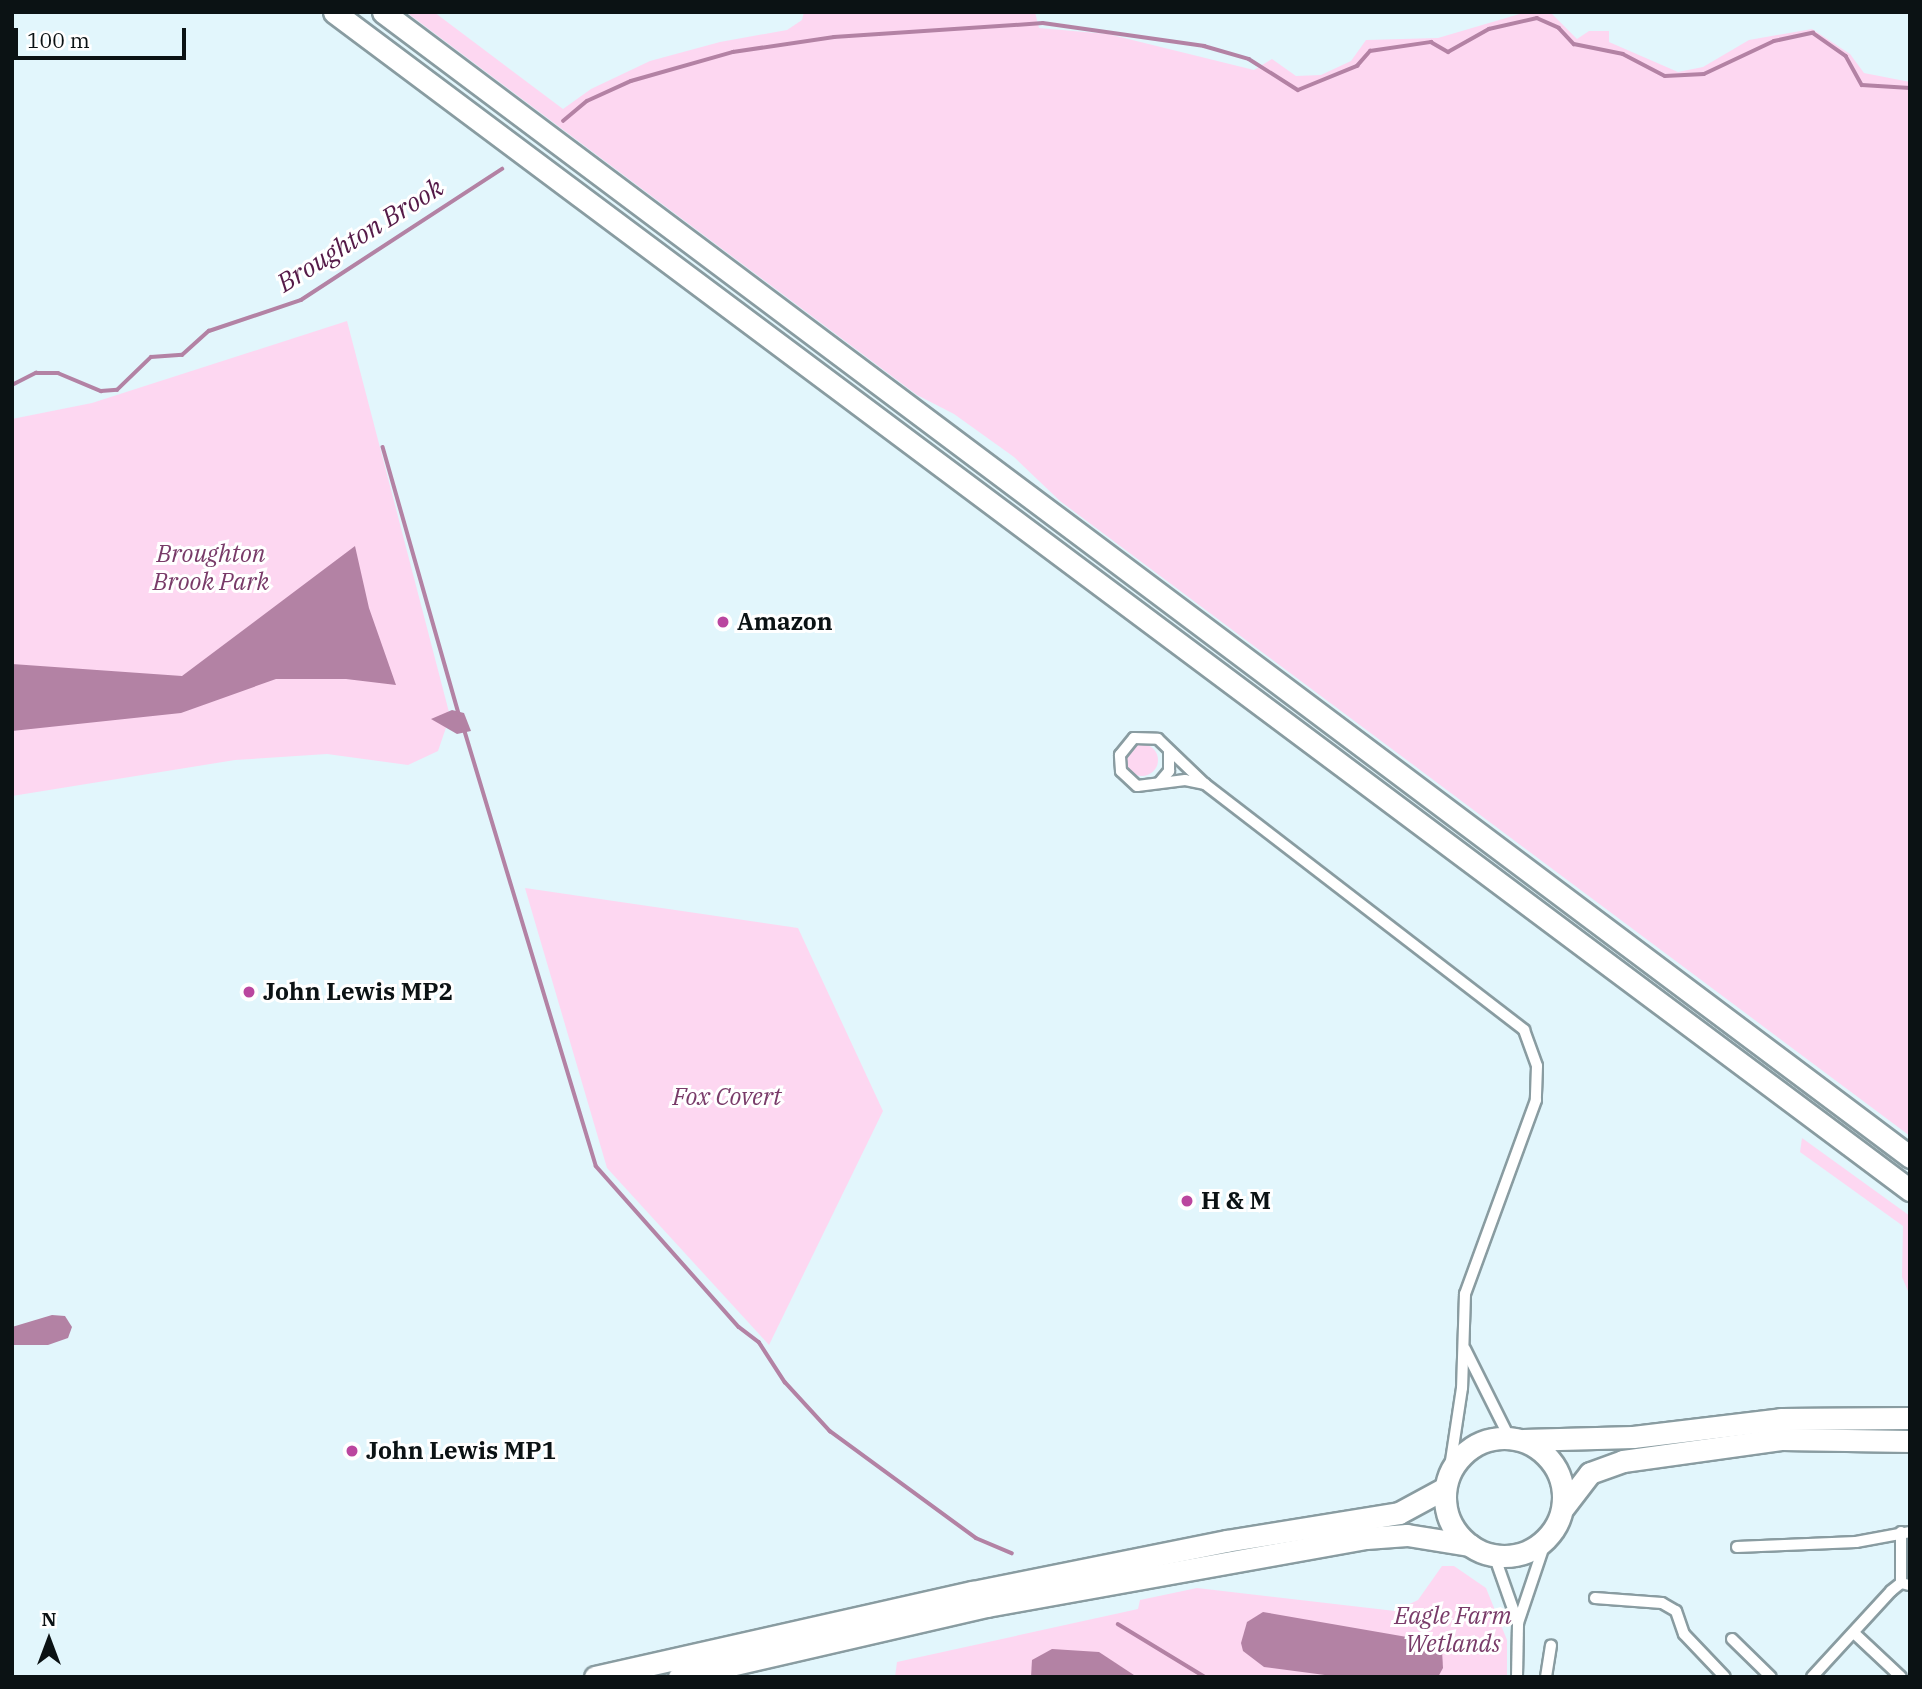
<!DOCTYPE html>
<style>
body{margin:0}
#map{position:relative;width:1922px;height:1689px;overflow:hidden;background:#e2f6fc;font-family:"IBM Plex Serif",serif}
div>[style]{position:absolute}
.green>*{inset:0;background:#fdd7f1}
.round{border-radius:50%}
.water>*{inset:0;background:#b382a4}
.stream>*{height:3.5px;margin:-1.75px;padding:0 1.75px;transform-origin:1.75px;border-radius:1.75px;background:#b382a4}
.roads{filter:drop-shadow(2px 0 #899ca1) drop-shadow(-2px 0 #899ca1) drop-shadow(0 2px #899ca1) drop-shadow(0 -2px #899ca1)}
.street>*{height:10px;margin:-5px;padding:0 5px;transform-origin:5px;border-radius:5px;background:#fff}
.highway>*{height:21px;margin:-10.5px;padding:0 10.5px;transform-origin:10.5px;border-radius:10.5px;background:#fff}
.highway>.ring{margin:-10.5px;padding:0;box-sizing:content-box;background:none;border:21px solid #fff;border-radius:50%}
.dots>*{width:19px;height:19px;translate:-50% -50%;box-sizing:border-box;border:4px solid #fff;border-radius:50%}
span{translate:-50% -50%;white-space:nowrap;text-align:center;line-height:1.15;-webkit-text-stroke:6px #fff;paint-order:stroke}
.park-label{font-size:24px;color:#793b69;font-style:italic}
.poi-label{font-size:24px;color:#0b1214;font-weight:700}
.left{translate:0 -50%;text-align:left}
.water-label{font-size:26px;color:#551a48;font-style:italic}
.frame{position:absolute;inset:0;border:14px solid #0b1214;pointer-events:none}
.north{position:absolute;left:14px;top:1605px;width:70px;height:70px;-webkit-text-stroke:5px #fff;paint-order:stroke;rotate:0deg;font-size:19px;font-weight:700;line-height:28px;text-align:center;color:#0b1214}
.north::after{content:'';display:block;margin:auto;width:24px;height:32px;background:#0b1214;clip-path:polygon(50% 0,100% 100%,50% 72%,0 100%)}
.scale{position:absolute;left:14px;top:28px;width:172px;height:32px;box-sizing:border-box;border:4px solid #0b1214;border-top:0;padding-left:9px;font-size:21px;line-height:24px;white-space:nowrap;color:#0b1214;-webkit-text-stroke:5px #fff;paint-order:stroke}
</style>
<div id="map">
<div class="green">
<div style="clip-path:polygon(406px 12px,434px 12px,563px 109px,591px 89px,650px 61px,720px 42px,787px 30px,802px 20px,804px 12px,1035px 12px,1039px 28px,1108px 34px,1254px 70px,1272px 59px,1296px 76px,1321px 75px,1351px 61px,1366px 40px,1438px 38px,1523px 13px,1551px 13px,1577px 39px,1589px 31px,1609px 31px,1609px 42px,1678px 72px,1703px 67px,1749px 40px,1812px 29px,1850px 54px,1864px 73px,1910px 82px,1910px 1136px,1060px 501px,1014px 457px,954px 414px,917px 395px)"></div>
<div style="clip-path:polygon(347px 321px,450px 716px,438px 751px,408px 765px,327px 754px,235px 760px,12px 796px,12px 419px,92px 403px)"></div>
<div class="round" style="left:1126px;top:744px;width:32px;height:32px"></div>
<div style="clip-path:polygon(525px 888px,798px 928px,883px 1111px,769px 1345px,607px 1168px)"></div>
<div style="clip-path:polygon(1802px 1138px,1910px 1216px,1910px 1296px,1902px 1277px,1903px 1226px,1800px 1152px)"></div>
<div style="clip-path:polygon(1442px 1566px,1454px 1566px,1486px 1588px,1507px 1640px,1507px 1677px,895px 1677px,897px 1662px,1138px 1609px,1140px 1600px,1197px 1588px,1395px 1611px,1418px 1600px)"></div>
</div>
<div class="water">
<div style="clip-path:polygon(355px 546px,369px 608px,396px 685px,346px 679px,276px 679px,181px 713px,12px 731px,12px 664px,182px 676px)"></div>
<div style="clip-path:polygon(452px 710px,464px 713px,471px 731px,457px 734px,431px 719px)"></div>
<div style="clip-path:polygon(52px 1315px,65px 1316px,72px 1327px,68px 1338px,48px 1345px,12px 1345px,12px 1327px)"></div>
<div style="clip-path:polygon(1263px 1612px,1430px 1641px,1442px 1650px,1443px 1668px,1438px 1677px,1340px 1677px,1264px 1667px,1243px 1651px,1241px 1643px,1247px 1622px)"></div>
<div style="clip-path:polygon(1052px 1649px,1099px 1652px,1137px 1677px,1031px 1677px,1032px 1660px)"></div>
</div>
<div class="stream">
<div style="left:563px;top:121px;width:31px;rotate:-40deg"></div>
<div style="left:587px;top:101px;width:48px;rotate:-24.4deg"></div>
<div style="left:631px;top:81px;width:106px;rotate:-15.9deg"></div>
<div style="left:733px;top:52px;width:102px;rotate:-8.4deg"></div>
<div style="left:834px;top:37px;width:209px;rotate:-3.8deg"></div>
<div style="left:1043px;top:23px;width:163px;rotate:8.1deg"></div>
<div style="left:1204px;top:46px;width:47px;rotate:16.1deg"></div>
<div style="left:1249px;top:59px;width:58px;rotate:32.3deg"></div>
<div style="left:1298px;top:90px;width:64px;rotate:-22.1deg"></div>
<div style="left:1357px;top:66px;width:20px;rotate:-49deg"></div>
<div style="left:1370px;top:51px;width:62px;rotate:-8.4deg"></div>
<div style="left:1431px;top:42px;width:20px;rotate:30deg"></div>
<div style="left:1448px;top:52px;width:47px;rotate:-29.3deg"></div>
<div style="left:1489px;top:29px;width:49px;rotate:-12.9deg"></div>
<div style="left:1537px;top:18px;width:24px;rotate:24deg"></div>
<div style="left:1559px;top:28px;width:22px;rotate:47deg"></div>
<div style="left:1574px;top:44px;width:50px;rotate:11.5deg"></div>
<div style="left:1623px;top:54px;width:47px;rotate:27.6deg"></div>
<div style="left:1665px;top:76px;width:39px;rotate:-3deg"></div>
<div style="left:1704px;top:74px;width:77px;rotate:-25.2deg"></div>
<div style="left:1774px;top:41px;width:40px;rotate:-12deg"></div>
<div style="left:1813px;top:33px;width:40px;rotate:34.9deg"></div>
<div style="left:1846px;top:56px;width:33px;rotate:61deg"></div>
<div style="left:1862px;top:85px;width:48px;rotate:3.6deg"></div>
<div style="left:12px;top:385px;width:27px;rotate:-27deg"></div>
<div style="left:36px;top:373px;width:22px"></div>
<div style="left:58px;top:373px;width:47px;rotate:22.7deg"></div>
<div style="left:101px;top:391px;width:16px;rotate:-4deg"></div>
<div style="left:117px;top:390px;width:47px;rotate:-44.1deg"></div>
<div style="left:151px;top:357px;width:31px;rotate:-4deg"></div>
<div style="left:182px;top:355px;width:36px;rotate:-42deg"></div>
<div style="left:209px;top:331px;width:97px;rotate:-18.6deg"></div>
<div style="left:301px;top:300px;width:240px;rotate:-33.1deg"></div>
<div style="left:383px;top:447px;width:278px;rotate:74.1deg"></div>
<div style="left:464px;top:728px;width:457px;rotate:73.2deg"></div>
<div style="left:596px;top:1166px;width:215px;rotate:48.4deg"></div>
<div style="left:739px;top:1327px;width:25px;rotate:37deg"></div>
<div style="left:759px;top:1342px;width:48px;rotate:57deg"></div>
<div style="left:785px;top:1382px;width:67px;rotate:47.4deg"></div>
<div style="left:830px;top:1431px;width:181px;rotate:36.2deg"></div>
<div style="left:976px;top:1538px;width:39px;rotate:23deg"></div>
<div style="left:1118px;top:1624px;width:102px;rotate:31.3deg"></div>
</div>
<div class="roads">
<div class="street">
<div style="left:1159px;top:783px;width:16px;rotate:-50deg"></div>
<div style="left:1169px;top:771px;width:19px;rotate:-90deg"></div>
<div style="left:1205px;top:784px;width:20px;rotate:-169deg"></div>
<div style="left:1185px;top:780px;width:48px;rotate:172.9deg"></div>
<div style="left:1137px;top:786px;width:22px;rotate:-137deg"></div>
<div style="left:1121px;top:771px;width:16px;rotate:-94deg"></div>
<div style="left:1120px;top:755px;width:22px;rotate:-51deg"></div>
<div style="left:1134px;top:738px;width:24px;rotate:2deg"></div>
<div style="left:1158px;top:739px;width:65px;rotate:43.8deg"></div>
<div style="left:1205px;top:784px;width:403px;rotate:37.6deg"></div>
<div style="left:1524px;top:1030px;width:38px;rotate:70deg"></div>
<div style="left:1537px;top:1066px;width:34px;rotate:92deg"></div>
<div style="left:1536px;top:1100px;width:207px;rotate:110.1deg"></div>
<div style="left:1465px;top:1294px;width:94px;rotate:91.8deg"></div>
<div style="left:1462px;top:1388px;width:87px;rotate:98.6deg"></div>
<div style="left:1465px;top:1349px;width:98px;rotate:63.4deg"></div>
<div style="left:1737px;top:1547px;width:119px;rotate:-2.4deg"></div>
<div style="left:1856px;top:1542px;width:55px;rotate:-10.5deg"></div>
<div style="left:1494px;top:1555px;width:72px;rotate:70.6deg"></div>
<div style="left:1901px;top:1583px;width:51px;rotate:-90deg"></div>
<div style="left:1595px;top:1598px;width:67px;rotate:4.3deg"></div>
<div style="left:1662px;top:1603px;width:16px;rotate:30deg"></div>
<div style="left:1676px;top:1611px;width:24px;rotate:71deg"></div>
<div style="left:1684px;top:1634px;width:59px;rotate:46.4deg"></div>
<div style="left:1854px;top:1633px;width:64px;rotate:43.1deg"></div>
<div style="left:1732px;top:1639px;width:54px;rotate:44.3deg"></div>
<div style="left:1517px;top:1677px;width:54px;rotate:-88.9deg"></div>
<div style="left:1518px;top:1623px;width:88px;rotate:-71.4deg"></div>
<div style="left:1546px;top:1677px;width:32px;rotate:-81deg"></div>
<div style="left:1812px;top:1677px;width:117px;rotate:-47.4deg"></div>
<div style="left:1891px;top:1591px;width:13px;rotate:-39deg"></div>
<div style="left:1901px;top:1583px;width:9px;rotate:13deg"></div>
</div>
<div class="highway">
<div style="left:334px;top:12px;width:1968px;rotate:36.78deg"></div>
<div style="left:383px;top:12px;width:1909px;rotate:36.86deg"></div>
<div class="ring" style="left:1445px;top:1438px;width:97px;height:97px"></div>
<div style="left:1523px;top:1440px;width:110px;rotate:-1.6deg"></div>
<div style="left:1633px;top:1437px;width:149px;rotate:-6.9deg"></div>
<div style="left:1781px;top:1419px;width:129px;rotate:-0.4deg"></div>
<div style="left:1563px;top:1508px;width:44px;rotate:-52.4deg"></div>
<div style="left:1590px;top:1473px;width:35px;rotate:-20deg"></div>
<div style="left:1623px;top:1461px;width:161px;rotate:-7.9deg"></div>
<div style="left:1782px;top:1439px;width:128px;rotate:0.9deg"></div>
<div style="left:595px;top:1677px;width:387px;rotate:-12.7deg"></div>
<div style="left:973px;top:1592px;width:258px;rotate:-11.4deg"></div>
<div style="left:1226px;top:1541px;width:175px;rotate:-9.2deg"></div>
<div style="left:1399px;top:1513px;width:52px;rotate:-28.5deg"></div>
<div style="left:679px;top:1677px;width:316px;rotate:-13deg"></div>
<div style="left:987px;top:1606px;width:385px;rotate:-10.2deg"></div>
<div style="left:1366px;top:1538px;width:41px;rotate:-4.2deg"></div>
<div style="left:1407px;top:1535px;width:64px;rotate:9deg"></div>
</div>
</div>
<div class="dots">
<div style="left:723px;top:622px;background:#ba469f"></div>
<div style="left:249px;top:992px;background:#ba469f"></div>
<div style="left:1187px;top:1201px;background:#ba469f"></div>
<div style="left:352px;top:1451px;background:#ba469f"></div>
</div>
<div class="park-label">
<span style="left:211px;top:568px">Broughton<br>Brook Park</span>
<span style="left:727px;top:1097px">Fox Covert</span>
<span style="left:1453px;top:1630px">Eagle Farm<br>Wetlands</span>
</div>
<div class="poi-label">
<span class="left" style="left:737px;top:622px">Amazon</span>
<span class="left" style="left:263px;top:992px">John Lewis MP2</span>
<span class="left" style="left:1201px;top:1201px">H &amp; M</span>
<span class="left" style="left:366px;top:1451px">John Lewis MP1</span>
</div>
<div class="water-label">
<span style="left:360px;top:235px;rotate:-32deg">Broughton Brook</span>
</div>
<div class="frame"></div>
<div class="north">N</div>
<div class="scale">100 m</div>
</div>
